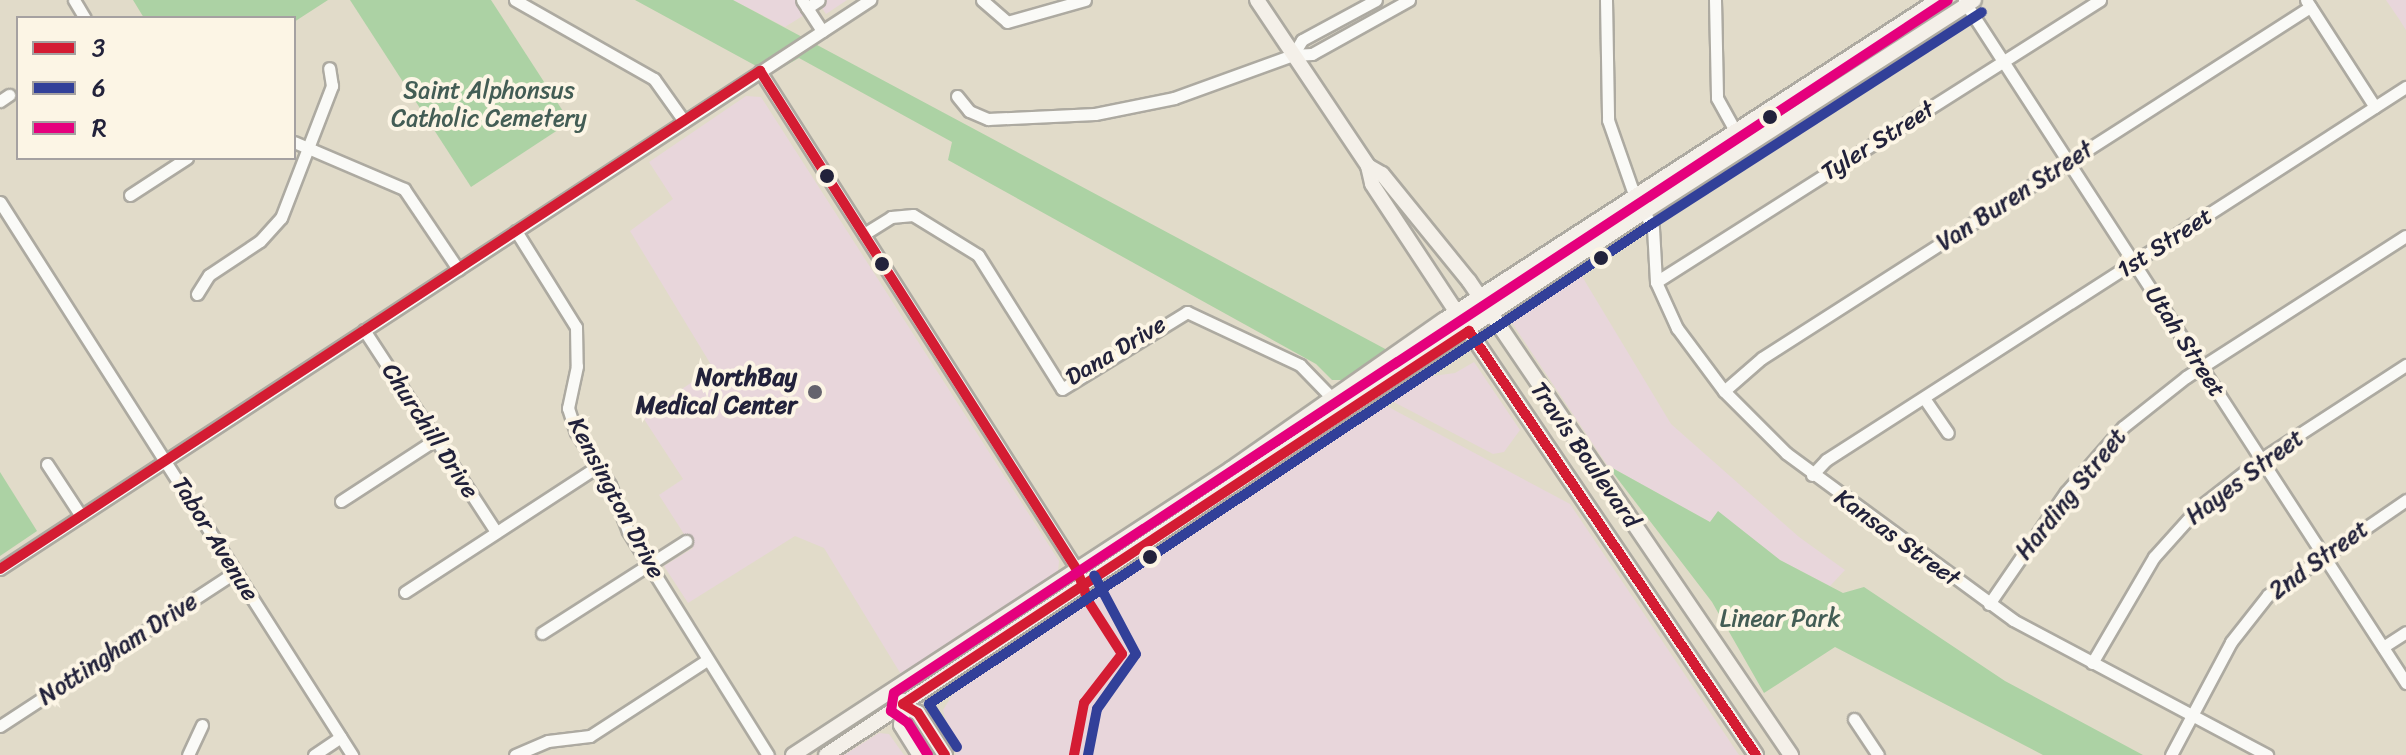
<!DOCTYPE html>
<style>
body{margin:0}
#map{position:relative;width:2406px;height:755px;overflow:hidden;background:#e1dbc9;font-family:Sriracha,sans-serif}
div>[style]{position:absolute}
.built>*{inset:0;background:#e8d6db}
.green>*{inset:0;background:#acd2a4}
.roads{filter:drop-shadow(2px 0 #adaaa1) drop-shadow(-2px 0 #adaaa1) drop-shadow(0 2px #adaaa1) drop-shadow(0 -2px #adaaa1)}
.street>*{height:11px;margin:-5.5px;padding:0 5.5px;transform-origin:5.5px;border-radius:5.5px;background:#fafaf7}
.secondary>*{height:14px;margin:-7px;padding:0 7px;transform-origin:7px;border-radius:7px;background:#f4f0e9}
.bus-1>*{height:10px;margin:-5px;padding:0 5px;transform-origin:5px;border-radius:5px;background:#d41c33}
.bus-2>*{height:10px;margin:-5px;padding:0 5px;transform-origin:5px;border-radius:5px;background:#324099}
.bus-3>*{height:10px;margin:-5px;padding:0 5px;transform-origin:5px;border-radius:5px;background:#e5007d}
.dots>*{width:22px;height:22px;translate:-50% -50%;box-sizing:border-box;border:4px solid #fcf5e5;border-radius:50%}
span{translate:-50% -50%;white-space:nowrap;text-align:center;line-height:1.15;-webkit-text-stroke:8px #fcf5e5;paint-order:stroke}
.park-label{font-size:24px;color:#435d55}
.street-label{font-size:24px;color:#22223b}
.poi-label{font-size:24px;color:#22223b;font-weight:700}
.right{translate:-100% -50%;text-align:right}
.legend{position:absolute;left:16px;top:16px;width:280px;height:144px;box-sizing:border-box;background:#fcf5e5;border:2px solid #a5a1a1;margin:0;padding:10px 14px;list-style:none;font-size:24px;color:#22223b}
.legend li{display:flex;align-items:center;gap:16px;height:40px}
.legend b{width:40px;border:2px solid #a5a1a1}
</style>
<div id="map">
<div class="built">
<div style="clip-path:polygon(733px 0,847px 0,826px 14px,820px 5px,785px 27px)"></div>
<div style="clip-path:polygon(2386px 0,2406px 0,2406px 30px,2399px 19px)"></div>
<div style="clip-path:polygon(746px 96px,761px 97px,1059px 561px,1058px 572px,902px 676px,824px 548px,795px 536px,688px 603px,664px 566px,693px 548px,659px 495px,683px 479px,642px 416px,713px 368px,630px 231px,673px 199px,649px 162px)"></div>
<div style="clip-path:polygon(1577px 268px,1671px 424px,1799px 537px,1845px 570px,1830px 586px,1780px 560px,1718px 512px,1710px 522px,1607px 465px,1512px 323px,1515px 312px)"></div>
<div style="clip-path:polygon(1474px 362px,1520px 430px,1504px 452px,1493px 454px,1390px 400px,1425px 377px,1455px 373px)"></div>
<div style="clip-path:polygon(1381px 403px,1570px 504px,1739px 755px,956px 755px,943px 710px,966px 673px)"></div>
<div style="clip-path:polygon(879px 733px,889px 734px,904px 755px,844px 755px)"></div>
</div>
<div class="green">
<div style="clip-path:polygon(133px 0,328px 0,294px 22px,294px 18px,144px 18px)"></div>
<div style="clip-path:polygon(350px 0,491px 0,570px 122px,471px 187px)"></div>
<div style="clip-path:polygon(635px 0,733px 0,1389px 351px,1344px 380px,1332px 380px,1316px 364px,948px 160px,952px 142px,799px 58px,771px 74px)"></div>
<div style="clip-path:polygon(1607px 465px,1710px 522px,1718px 511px,1780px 560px,1843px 593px,1864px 587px,2005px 681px,2143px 755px,2043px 755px,1835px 647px,1764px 693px,1712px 602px)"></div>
<div style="clip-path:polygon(0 472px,37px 531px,0 556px)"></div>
</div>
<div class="roads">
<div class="street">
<div style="left:74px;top:0;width:21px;rotate:59deg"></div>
<div style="left:515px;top:0;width:160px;rotate:29.6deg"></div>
<div style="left:654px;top:79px;width:52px;rotate:54.5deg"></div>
<div style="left:802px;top:0;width:37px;rotate:57deg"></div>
<div style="left:982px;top:0;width:33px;rotate:41deg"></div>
<div style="left:1007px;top:22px;width:81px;rotate:-15.8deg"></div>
<div style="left:1606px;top:0;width:120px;rotate:89deg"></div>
<div style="left:1608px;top:120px;width:82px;rotate:70.7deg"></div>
<div style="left:1715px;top:0;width:98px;rotate:88.8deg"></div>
<div style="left:1717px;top:98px;width:38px;rotate:61deg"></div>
<div style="left:2306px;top:0;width:127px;rotate:57.2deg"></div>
<div style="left:1964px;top:1px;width:813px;rotate:57.05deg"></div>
<div style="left:807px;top:8px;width:14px;rotate:-34deg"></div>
<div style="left:1293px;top:55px;width:17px;rotate:-59deg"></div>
<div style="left:1302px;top:40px;width:84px;rotate:-28.4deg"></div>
<div style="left:760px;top:71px;width:596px;rotate:57.54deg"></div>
<div style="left:957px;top:96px;width:19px;rotate:51deg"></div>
<div style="left:969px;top:111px;width:21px;rotate:23deg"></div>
<div style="left:988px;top:119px;width:107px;rotate:-2.7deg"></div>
<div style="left:1095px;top:114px;width:81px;rotate:-11.4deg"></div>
<div style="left:1174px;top:98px;width:127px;rotate:-19.9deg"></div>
<div style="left:1293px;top:55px;width:19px;rotate:-3deg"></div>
<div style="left:1312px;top:54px;width:111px;rotate:-29.1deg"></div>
<div style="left:0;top:101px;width:11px;rotate:-34deg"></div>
<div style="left:294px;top:142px;width:120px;rotate:23.1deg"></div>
<div style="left:404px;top:189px;width:97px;rotate:56deg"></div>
<div style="left:130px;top:195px;width:68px;rotate:-33deg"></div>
<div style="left:0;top:202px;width:656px;rotate:57.52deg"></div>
<div style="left:1644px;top:212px;width:18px;rotate:61deg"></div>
<div style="left:1653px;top:228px;width:54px;rotate:86.8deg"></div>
<div style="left:1656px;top:282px;width:51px;rotate:65.5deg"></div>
<div style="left:1677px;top:328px;width:79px;rotate:53.3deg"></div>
<div style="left:1724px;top:391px;width:88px;rotate:45deg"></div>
<div style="left:1786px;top:453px;width:282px;rotate:36.3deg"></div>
<div style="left:2013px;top:620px;width:288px;rotate:28deg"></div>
<div style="left:516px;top:231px;width:113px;rotate:58deg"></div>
<div style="left:576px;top:327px;width:39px;rotate:89deg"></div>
<div style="left:577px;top:366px;width:43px;rotate:102.1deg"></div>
<div style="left:568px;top:408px;width:25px;rotate:72deg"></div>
<div style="left:576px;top:432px;width:63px;rotate:57.3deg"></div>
<div style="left:610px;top:485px;width:49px;rotate:68.6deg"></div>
<div style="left:628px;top:531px;width:264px;rotate:58deg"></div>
<div style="left:864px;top:234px;width:32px;rotate:-32deg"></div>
<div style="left:891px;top:217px;width:22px;rotate:-5deg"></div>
<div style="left:913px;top:215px;width:76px;rotate:31.6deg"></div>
<div style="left:978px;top:255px;width:158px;rotate:57.9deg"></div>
<div style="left:1062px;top:389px;width:147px;rotate:-31.6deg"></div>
<div style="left:1187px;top:312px;width:125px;rotate:25.1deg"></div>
<div style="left:1300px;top:365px;width:46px;rotate:45.9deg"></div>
<div style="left:1656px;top:282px;width:526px;rotate:-32.42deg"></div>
<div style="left:197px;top:294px;width:22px;rotate:-58deg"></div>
<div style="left:209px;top:275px;width:61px;rotate:-33.7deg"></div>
<div style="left:260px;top:241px;width:31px;rotate:-48deg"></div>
<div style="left:281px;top:218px;width:142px;rotate:-68.9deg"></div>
<div style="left:332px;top:86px;width:18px;rotate:-99deg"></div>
<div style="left:364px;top:330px;width:241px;rotate:56.8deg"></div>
<div style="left:1724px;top:391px;width:50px;rotate:-41deg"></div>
<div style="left:1762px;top:358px;width:651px;rotate:-32.64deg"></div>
<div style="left:1924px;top:398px;width:42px;rotate:55.6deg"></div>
<div style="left:47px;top:464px;width:62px;rotate:56.8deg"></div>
<div style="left:1812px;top:475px;width:21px;rotate:-47deg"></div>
<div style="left:1826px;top:460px;width:690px;rotate:-32.75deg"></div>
<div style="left:341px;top:501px;width:113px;rotate:-33.1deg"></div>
<div style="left:0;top:569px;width:1040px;rotate:-33.19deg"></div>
<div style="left:405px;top:592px;width:230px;rotate:-33.1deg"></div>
<div style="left:1989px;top:604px;width:136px;rotate:-55.5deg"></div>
<div style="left:2066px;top:492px;width:86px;rotate:-48.8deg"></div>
<div style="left:2123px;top:427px;width:80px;rotate:-38.4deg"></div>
<div style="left:2186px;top:377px;width:261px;rotate:-32.7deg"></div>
<div style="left:542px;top:633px;width:171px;rotate:-32.6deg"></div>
<div style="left:2383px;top:647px;width:27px;rotate:-33deg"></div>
<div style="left:2092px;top:663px;width:123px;rotate:-59.7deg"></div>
<div style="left:2154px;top:557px;width:66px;rotate:-48.1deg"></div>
<div style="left:2198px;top:508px;width:80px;rotate:-37.9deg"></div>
<div style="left:2261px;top:459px;width:173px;rotate:-33deg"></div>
<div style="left:1854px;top:719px;width:43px;rotate:56.3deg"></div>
<div style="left:0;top:726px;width:281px;rotate:-33.2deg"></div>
<div style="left:188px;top:755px;width:33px;rotate:-65deg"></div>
<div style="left:314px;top:755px;width:32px;rotate:-34deg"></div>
<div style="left:515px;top:755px;width:36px;rotate:-23deg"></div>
<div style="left:548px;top:741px;width:42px;rotate:-6.8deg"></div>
<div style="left:590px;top:736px;width:140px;rotate:-33deg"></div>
<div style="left:2171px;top:755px;width:128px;rotate:-62deg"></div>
<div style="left:2231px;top:642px;width:60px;rotate:-51.8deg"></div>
<div style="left:2268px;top:595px;width:168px;rotate:-34.5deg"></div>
</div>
<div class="secondary">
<div style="left:1257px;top:0;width:200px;rotate:56.2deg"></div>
<div style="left:1368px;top:166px;width:18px;rotate:77deg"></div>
<div style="left:1372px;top:184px;width:176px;rotate:56.6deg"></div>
<div style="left:1469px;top:331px;width:512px;rotate:55.91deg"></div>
<div style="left:1368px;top:166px;width:16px;rotate:30deg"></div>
<div style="left:1382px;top:174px;width:138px;rotate:50.9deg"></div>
<div style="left:1469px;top:281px;width:573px;rotate:55.81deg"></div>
<div style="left:904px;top:701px;width:24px;rotate:97deg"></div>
<div style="left:901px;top:725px;width:36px;rotate:58deg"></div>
<div style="left:899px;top:704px;width:21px;rotate:25deg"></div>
<div style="left:918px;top:713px;width:50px;rotate:57.3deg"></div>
<div style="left:793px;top:755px;width:523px;rotate:-33.14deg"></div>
<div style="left:1231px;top:469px;width:260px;rotate:-35deg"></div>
<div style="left:1444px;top:320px;width:589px;rotate:-32.93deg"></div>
<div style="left:826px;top:755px;width:982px;rotate:-33.58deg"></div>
<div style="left:1644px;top:212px;width:392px;rotate:-32.7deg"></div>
</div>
</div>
<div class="bus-1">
<div style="left:760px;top:71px;width:591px;rotate:57.57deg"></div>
<div style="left:1077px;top:570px;width:33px;rotate:70deg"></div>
<div style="left:1088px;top:601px;width:63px;rotate:57.3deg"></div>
<div style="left:1122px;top:654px;width:62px;rotate:127.8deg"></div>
<div style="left:1084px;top:703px;width:53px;rotate:100.9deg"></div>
<div style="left:0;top:569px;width:909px;rotate:-33.24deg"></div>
<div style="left:903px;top:704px;width:678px;rotate:-33.39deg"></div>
<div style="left:1469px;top:331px;width:512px;rotate:55.91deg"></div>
<div style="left:903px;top:704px;width:17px;rotate:31deg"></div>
<div style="left:918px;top:713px;width:50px;rotate:57.3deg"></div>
</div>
<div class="bus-2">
<div style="left:957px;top:747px;width:51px;rotate:-123.1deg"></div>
<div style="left:929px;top:704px;width:868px;rotate:-33.58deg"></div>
<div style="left:1652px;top:224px;width:392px;rotate:-32.7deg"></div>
<div style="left:1088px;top:755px;width:47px;rotate:-78.9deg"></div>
<div style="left:1097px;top:709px;width:67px;rotate:-54.7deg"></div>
<div style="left:1136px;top:654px;width:89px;rotate:-118deg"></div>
</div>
<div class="bus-3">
<div style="left:928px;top:755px;width:38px;rotate:-122deg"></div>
<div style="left:908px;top:723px;width:21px;rotate:-145deg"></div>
<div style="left:891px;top:711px;width:18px;rotate:-81deg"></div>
<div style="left:894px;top:693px;width:1261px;rotate:-33.32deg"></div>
</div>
<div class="dots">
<div style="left:1770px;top:117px;background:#22223b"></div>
<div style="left:827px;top:176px;background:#22223b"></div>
<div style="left:1601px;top:258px;background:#22223b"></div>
<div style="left:882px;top:264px;background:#22223b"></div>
<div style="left:815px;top:392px;background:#65636d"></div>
<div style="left:1150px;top:557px;background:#22223b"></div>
</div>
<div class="park-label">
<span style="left:489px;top:105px">Saint Alphonsus<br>Catholic Cemetery</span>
<span style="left:1780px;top:619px">Linear Park</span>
</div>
<div class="street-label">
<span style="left:1878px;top:141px;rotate:-32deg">Tyler Street</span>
<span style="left:2015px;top:196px;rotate:-33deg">Van Buren Street</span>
<span style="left:2165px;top:243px;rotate:-33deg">1st Street</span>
<span style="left:2185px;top:342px;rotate:57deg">Utah Street</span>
<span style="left:1116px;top:351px;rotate:-31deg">Dana Drive</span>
<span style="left:430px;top:431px;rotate:57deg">Churchill Drive</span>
<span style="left:1585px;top:455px;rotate:55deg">Travis Boulevard</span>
<span style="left:2245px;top:477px;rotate:-37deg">Hayes Street</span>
<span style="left:2071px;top:494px;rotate:-51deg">Harding Street</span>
<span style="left:616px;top:498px;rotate:62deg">Kensington Drive</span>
<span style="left:1897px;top:538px;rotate:36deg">Kansas Street</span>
<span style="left:215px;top:539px;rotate:58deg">Tabor Avenue</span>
<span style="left:2319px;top:560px;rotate:-36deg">2nd Street</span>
<span style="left:118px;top:649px;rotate:-33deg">Nottingham Drive</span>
</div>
<div class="poi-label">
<span class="right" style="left:797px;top:392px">NorthBay<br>Medical Center</span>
</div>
<ul class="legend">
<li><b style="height:10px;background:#d41c33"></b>3</li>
<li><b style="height:10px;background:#324099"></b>6</li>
<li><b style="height:10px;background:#e5007d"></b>R</li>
</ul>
</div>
